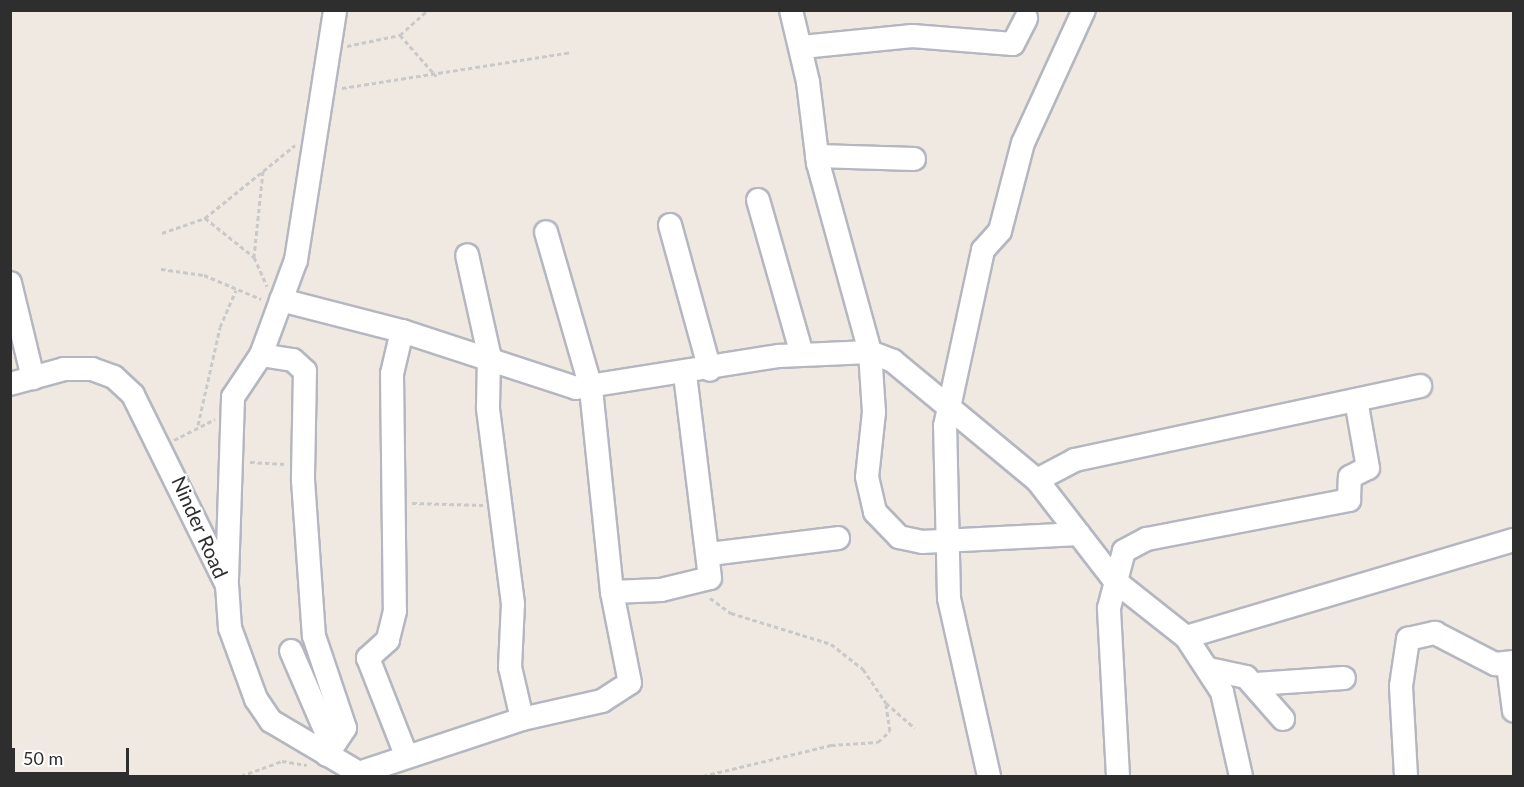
<!DOCTYPE html>
<style>
body{margin:0}
#map{position:relative;width:1524px;height:787px;overflow:hidden;background:#efe9e1;font-family:Lato,sans-serif}
div>[style]{position:absolute}
.path>*{height:3px;margin-top:-1.5px;transform-origin:0;background:repeating-linear-gradient(90deg,#c9c9c9 0 4.5px,transparent 0 7.5px)}
.roads{filter:drop-shadow(2px 0 #b4b7c1) drop-shadow(-2px 0 #b4b7c1) drop-shadow(0 2px #b4b7c1) drop-shadow(0 -2px #b4b7c1)}
.minor>*{height:22px;margin:-11px;padding:0 11px;transform-origin:11px;border-radius:11px;background:#fff}
span{translate:-50% -50%;white-space:nowrap;text-align:center;line-height:1.15;-webkit-text-stroke:4.5px #fff;paint-order:stroke}
.street-label{font-size:20px;color:#2e2e2e}
.frame{position:absolute;inset:0;border:12px solid #2e2e2e;pointer-events:none}
.scale{position:absolute;left:12px;top:748px;width:117px;height:27px;box-sizing:border-box;border:3px solid #2e2e2e;border-top:0;padding-left:8px;font-size:18px;line-height:21px;white-space:nowrap;color:#2e2e2e;-webkit-text-stroke:4px #fff;paint-order:stroke}
</style>
<div id="map">
<div class="path">
<div style="left:400px;top:35px;width:55px;rotate:48.7deg"></div>
<div style="left:347px;top:46px;width:54px;rotate:-11.7deg"></div>
<div style="left:400px;top:35px;width:38px;rotate:-42deg"></div>
<div style="left:342px;top:88px;width:232px;rotate:-8.9deg"></div>
<div style="left:263px;top:171px;width:86px;rotate:96deg"></div>
<div style="left:254px;top:257px;width:32px;rotate:66deg"></div>
<div style="left:205px;top:218px;width:63px;rotate:38.5deg"></div>
<div style="left:162px;top:233px;width:46px;rotate:-19.2deg"></div>
<div style="left:205px;top:218px;width:116px;rotate:-39deg"></div>
<div style="left:161px;top:269px;width:43px;rotate:7.9deg"></div>
<div style="left:204px;top:275px;width:62px;rotate:22.8deg"></div>
<div style="left:198px;top:425px;width:100px;rotate:-77.3deg"></div>
<div style="left:220px;top:327px;width:40px;rotate:-66.6deg"></div>
<div style="left:174px;top:440px;width:46px;rotate:-27.1deg"></div>
<div style="left:250px;top:462px;width:36px;rotate:3deg"></div>
<div style="left:412px;top:503px;width:71px;rotate:1.6deg"></div>
<div style="left:710px;top:598px;width:26px;rotate:36deg"></div>
<div style="left:731px;top:613px;width:105px;rotate:17.2deg"></div>
<div style="left:831px;top:644px;width:41px;rotate:38deg"></div>
<div style="left:863px;top:669px;width:41px;rotate:55.9deg"></div>
<div style="left:886px;top:703px;width:38px;rotate:41deg"></div>
<div style="left:241px;top:776px;width:44px;rotate:-20.1deg"></div>
<div style="left:282px;top:761px;width:25px;rotate:9deg"></div>
<div style="left:703px;top:776px;width:132px;rotate:-13.6deg"></div>
<div style="left:831px;top:745px;width:47px;rotate:-3.7deg"></div>
<div style="left:878px;top:742px;width:16px;rotate:-43deg"></div>
<div style="left:890px;top:731px;width:26px;rotate:-99deg"></div>
</div>
<div class="roads">
<div class="minor">
<div style="left:791px;top:10px;width:74px;rotate:76.7deg"></div>
<div style="left:808px;top:82px;width:82px;rotate:83deg"></div>
<div style="left:818px;top:163px;width:196px;rotate:74.6deg"></div>
<div style="left:870px;top:352px;width:60px;rotate:86.2deg"></div>
<div style="left:874px;top:412px;width:65px;rotate:96.1deg"></div>
<div style="left:867px;top:477px;width:36px;rotate:77deg"></div>
<div style="left:875px;top:512px;width:35px;rotate:46deg"></div>
<div style="left:899px;top:537px;width:24px;rotate:12deg"></div>
<div style="left:922px;top:542px;width:157px;rotate:-2.9deg"></div>
<div style="left:802px;top:47px;width:111px;rotate:-5.7deg"></div>
<div style="left:912px;top:36px;width:101px;rotate:4.5deg"></div>
<div style="left:1013px;top:44px;width:29px;rotate:-63deg"></div>
<div style="left:817px;top:156px;width:97px;rotate:1.8deg"></div>
<div style="left:758px;top:200px;width:160px;rotate:74.1deg"></div>
<div style="left:670px;top:225px;width:150px;rotate:74.6deg"></div>
<div style="left:10px;top:283px;width:98px;rotate:76.4deg"></div>
<div style="left:281px;top:300px;width:125px;rotate:14.4deg"></div>
<div style="left:402px;top:331px;width:183px;rotate:18.1deg"></div>
<div style="left:576px;top:388px;width:206px;rotate:-9deg"></div>
<div style="left:779px;top:356px;width:91px;rotate:-2.5deg"></div>
<div style="left:870px;top:352px;width:25px;rotate:21deg"></div>
<div style="left:893px;top:361px;width:187px;rotate:39.6deg"></div>
<div style="left:1037px;top:480px;width:128px;rotate:52.3deg"></div>
<div style="left:1115px;top:581px;width:90px;rotate:38.3deg"></div>
<div style="left:1186px;top:637px;width:66px;rotate:56.8deg"></div>
<div style="left:1222px;top:692px;width:86px;rotate:77.3deg"></div>
<div style="left:402px;top:331px;width:44px;rotate:103.1deg"></div>
<div style="left:392px;top:374px;width:237px;rotate:89.3deg"></div>
<div style="left:395px;top:611px;width:30px;rotate:104deg"></div>
<div style="left:388px;top:640px;width:27px;rotate:138deg"></div>
<div style="left:368px;top:658px;width:104px;rotate:68.6deg"></div>
<div style="left:261px;top:355px;width:32px;rotate:9deg"></div>
<div style="left:293px;top:360px;width:16px;rotate:43deg"></div>
<div style="left:305px;top:371px;width:109px;rotate:91.1deg"></div>
<div style="left:303px;top:480px;width:156px;rotate:86deg"></div>
<div style="left:314px;top:636px;width:97px;rotate:71.4deg"></div>
<div style="left:345px;top:728px;width:32px;rotate:124deg"></div>
<div style="left:10px;top:384px;width:56px;rotate:-15.5deg"></div>
<div style="left:64px;top:369px;width:28px"></div>
<div style="left:92px;top:369px;width:23px;rotate:20deg"></div>
<div style="left:114px;top:377px;width:26px;rotate:43deg"></div>
<div style="left:133px;top:395px;width:212px;rotate:63.7deg"></div>
<div style="left:227px;top:585px;width:43px;rotate:86deg"></div>
<div style="left:230px;top:628px;width:76px;rotate:69.9deg"></div>
<div style="left:256px;top:699px;width:27px;rotate:56deg"></div>
<div style="left:271px;top:721px;width:108px;rotate:30.6deg"></div>
<div style="left:1037px;top:480px;width:43px;rotate:-27.8deg"></div>
<div style="left:1075px;top:460px;width:353px;rotate:-12.1deg"></div>
<div style="left:710px;top:554px;width:129px;rotate:-7.1deg"></div>
<div style="left:227px;top:579px;width:182px;rotate:-88.1deg"></div>
<div style="left:233px;top:397px;width:50px;rotate:-56.3deg"></div>
<div style="left:261px;top:355px;width:101px;rotate:-69.8deg"></div>
<div style="left:296px;top:260px;width:253px;rotate:-81.1deg"></div>
<div style="left:612px;top:592px;width:49px;rotate:-2.3deg"></div>
<div style="left:661px;top:590px;width:50px;rotate:-13.8deg"></div>
<div style="left:710px;top:578px;width:206px;rotate:-97deg"></div>
<div style="left:1186px;top:637px;width:342px;rotate:-16.5deg"></div>
<div style="left:291px;top:651px;width:88px;rotate:66.6deg"></div>
<div style="left:326px;top:732px;width:23px;rotate:88deg"></div>
<div style="left:1508px;top:665px;width:46px;rotate:82.6deg"></div>
<div style="left:1209px;top:669px;width:38px;rotate:12deg"></div>
<div style="left:1246px;top:677px;width:56px;rotate:48.6deg"></div>
<div style="left:1256px;top:684px;width:88px;rotate:-3.9deg"></div>
<div style="left:522px;top:719px;width:82px;rotate:-12.7deg"></div>
<div style="left:602px;top:701px;width:33px;rotate:-33deg"></div>
<div style="left:630px;top:683px;width:93px;rotate:-101.2deg"></div>
<div style="left:612px;top:592px;width:205px;rotate:-95.9deg"></div>
<div style="left:591px;top:388px;width:162px;rotate:-106.1deg"></div>
<div style="left:359px;top:773px;width:172px;rotate:-18.3deg"></div>
<div style="left:522px;top:719px;width:53px;rotate:-103deg"></div>
<div style="left:510px;top:667px;width:63px;rotate:-87.3deg"></div>
<div style="left:513px;top:604px;width:198px;rotate:-97.3deg"></div>
<div style="left:488px;top:408px;width:54px;rotate:-88.9deg"></div>
<div style="left:489px;top:354px;width:101px;rotate:-102.5deg"></div>
<div style="left:989px;top:776px;width:182px;rotate:-102.7deg"></div>
<div style="left:949px;top:598px;width:172px;rotate:-91.3deg"></div>
<div style="left:945px;top:426px;width:180px;rotate:-77.8deg"></div>
<div style="left:983px;top:250px;width:25px;rotate:-48deg"></div>
<div style="left:1000px;top:231px;width:91px;rotate:-75.4deg"></div>
<div style="left:1023px;top:143px;width:146px;rotate:-65.4deg"></div>
<div style="left:1118px;top:776px;width:168px;rotate:-93.1deg"></div>
<div style="left:1109px;top:608px;width:59px;rotate:-75.3deg"></div>
<div style="left:1124px;top:551px;width:26px;rotate:-28deg"></div>
<div style="left:1147px;top:539px;width:206px;rotate:-10.9deg"></div>
<div style="left:1349px;top:500px;width:23px;rotate:-88deg"></div>
<div style="left:1350px;top:477px;width:20px;rotate:-27deg"></div>
<div style="left:1368px;top:468px;width:69px;rotate:-100deg"></div>
<div style="left:1406px;top:776px;width:90px;rotate:-93.2deg"></div>
<div style="left:1401px;top:686px;width:48px;rotate:-81.5deg"></div>
<div style="left:1408px;top:639px;width:28px;rotate:-13deg"></div>
<div style="left:1435px;top:633px;width:68px;rotate:27.3deg"></div>
<div style="left:1495px;top:664px;width:19px;rotate:-6deg"></div>
</div>
</div>
<div class="street-label">
<span style="left:200px;top:527px;rotate:66deg">Ninder Road</span>
</div>
<div class="frame"></div>
<div class="scale">50 m</div>
</div>
